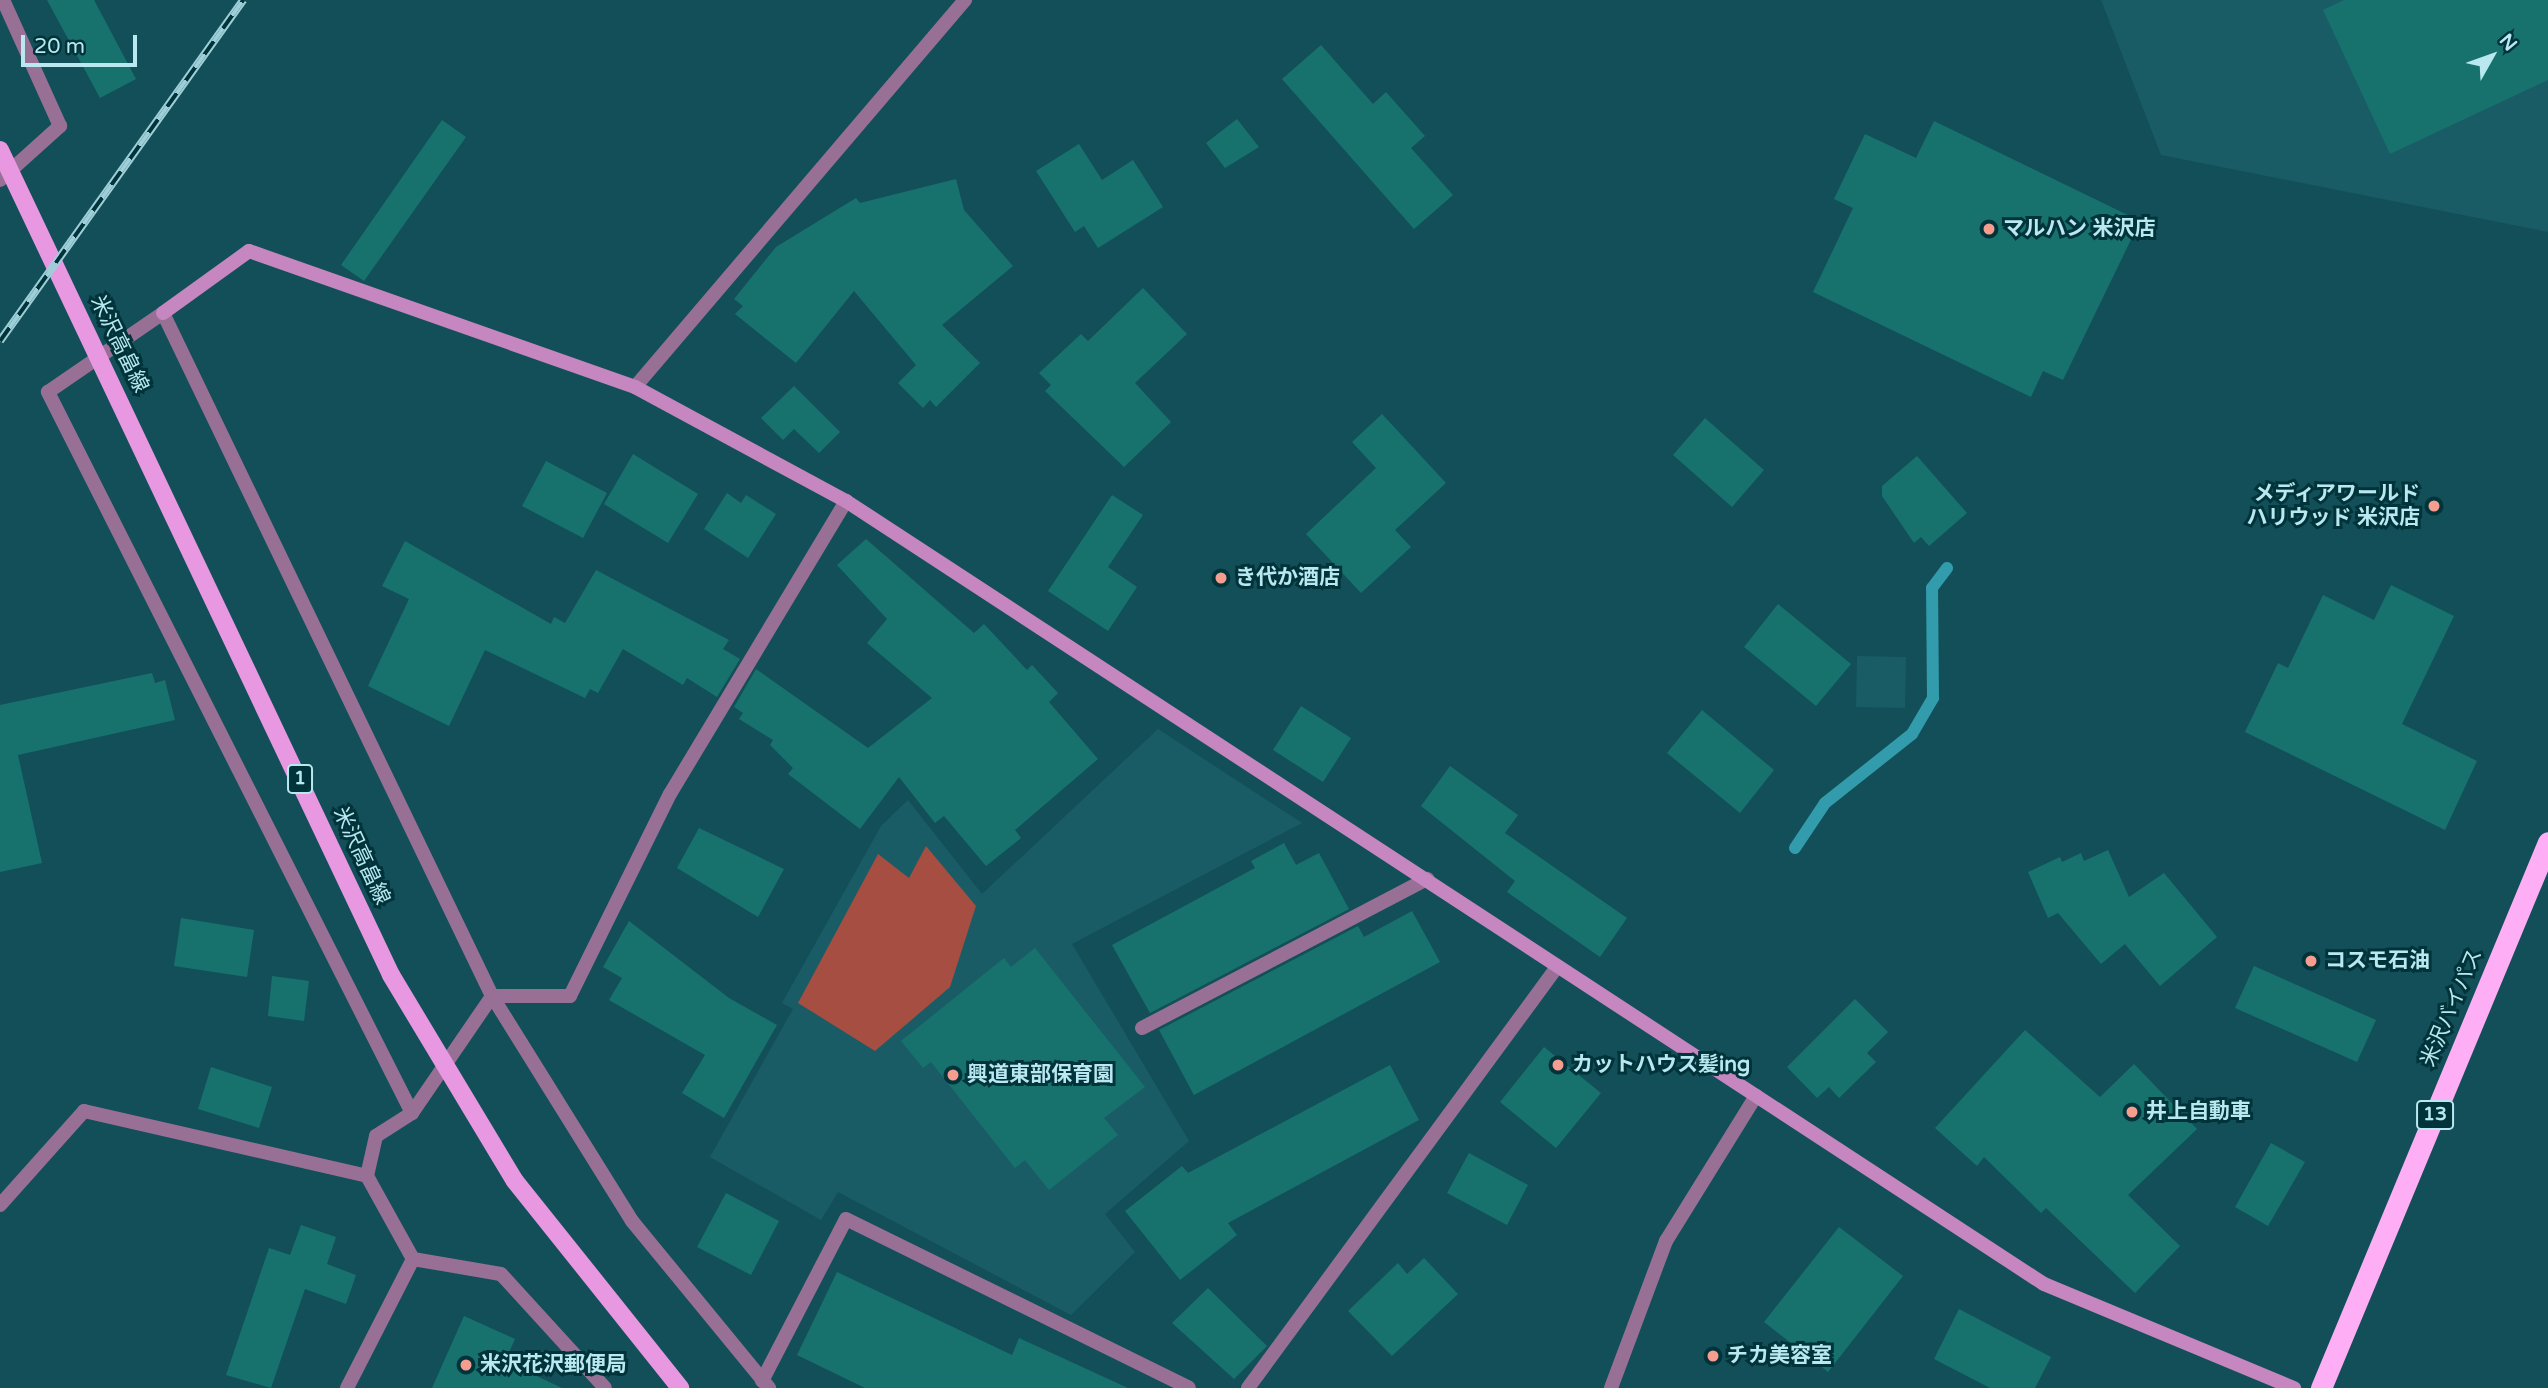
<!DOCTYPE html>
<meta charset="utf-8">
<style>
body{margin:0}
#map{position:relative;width:2548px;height:1388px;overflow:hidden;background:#134f58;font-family:"Varela Round","Noto Sans JP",sans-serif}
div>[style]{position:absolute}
.built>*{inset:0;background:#195c66}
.green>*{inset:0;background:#a64e41}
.stream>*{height:12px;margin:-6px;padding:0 6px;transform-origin:6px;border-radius:6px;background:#329bac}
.building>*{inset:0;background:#17726d}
.street>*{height:14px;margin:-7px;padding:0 7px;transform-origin:7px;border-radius:7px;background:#997095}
.secondary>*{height:14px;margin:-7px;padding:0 7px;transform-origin:7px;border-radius:7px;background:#c686c0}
.primary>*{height:18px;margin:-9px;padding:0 9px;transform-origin:9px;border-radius:9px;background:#e897e1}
.highway>*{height:21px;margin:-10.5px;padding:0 10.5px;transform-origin:10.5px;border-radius:10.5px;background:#fdaef5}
.rail>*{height:8px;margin-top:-4px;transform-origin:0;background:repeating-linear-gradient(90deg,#01333a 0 16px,#9ecfd8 0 32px);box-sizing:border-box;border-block:2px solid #9ecfd8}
.dots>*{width:19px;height:19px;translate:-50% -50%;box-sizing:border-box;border:4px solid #01333a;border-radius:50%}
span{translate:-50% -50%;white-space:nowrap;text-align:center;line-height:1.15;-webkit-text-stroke:6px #01333a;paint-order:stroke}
.shield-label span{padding:2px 5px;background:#01333a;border:2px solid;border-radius:5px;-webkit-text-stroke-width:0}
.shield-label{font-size:19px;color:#b9e8f1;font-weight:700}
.poi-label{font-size:21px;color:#b9e8f1;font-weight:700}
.left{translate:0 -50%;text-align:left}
.right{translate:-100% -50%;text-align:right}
.street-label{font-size:21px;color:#b9e8f1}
.north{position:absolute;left:2457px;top:21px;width:70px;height:70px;-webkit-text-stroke:5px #01333a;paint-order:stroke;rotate:50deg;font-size:19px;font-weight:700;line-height:28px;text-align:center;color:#b9e8f1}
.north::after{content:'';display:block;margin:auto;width:24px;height:32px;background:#b9e8f1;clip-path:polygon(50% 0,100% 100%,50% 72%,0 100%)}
.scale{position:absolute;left:21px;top:35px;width:116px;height:32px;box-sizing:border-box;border:4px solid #b9e8f1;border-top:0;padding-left:9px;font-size:21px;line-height:24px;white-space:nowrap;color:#b9e8f1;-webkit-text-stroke:5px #01333a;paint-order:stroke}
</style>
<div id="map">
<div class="built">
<div style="clip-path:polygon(2101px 0,2548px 0,2548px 232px,2161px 155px)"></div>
<div style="clip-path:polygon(1857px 656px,1906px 657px,1905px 708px,1856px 707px)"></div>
<div style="clip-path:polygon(1158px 729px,1302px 823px,1072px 944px,1189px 1141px,1105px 1214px,1135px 1252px,1071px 1315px,838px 1192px,821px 1220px,710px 1157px,793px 1009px,782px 1003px,881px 826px,908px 800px,982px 894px)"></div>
</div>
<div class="green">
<div style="clip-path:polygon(926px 846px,976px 906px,950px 987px,875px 1051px,798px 1003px,878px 854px,909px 878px)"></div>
</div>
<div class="stream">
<div style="left:1795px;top:848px;width:54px;rotate:-56.3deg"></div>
<div style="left:1825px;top:803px;width:111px;rotate:-38.4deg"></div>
<div style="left:1912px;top:734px;width:42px;rotate:-59.7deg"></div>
<div style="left:1933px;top:698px;width:110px;rotate:-90.5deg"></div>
<div style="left:1932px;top:588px;width:25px;rotate:-53deg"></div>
</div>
<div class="building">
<div style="clip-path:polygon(47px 0,94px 0,136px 79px,100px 98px)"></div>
<div style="clip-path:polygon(2344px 0,2548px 0,2548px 80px,2390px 154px,2323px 10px)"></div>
<div style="clip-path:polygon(1321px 45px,1373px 104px,1386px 92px,1425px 136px,1411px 148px,1453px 195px,1414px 229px,1282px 79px)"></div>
<div style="clip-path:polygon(1237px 119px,1259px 147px,1225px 168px,1206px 143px)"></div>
<div style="clip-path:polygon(442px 120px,466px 137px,364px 281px,341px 265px)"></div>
<div style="clip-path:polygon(1934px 121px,2140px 221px,2063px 380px,2043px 371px,2031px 397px,1813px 292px,1853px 208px,1834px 199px,1865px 134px,1916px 158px)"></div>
<div style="clip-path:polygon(1079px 144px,1102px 180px,1133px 160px,1163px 207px,1098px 248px,1084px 226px,1075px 232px,1036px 171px)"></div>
<div style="clip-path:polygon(956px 179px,964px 210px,1013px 266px,942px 325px,980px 363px,936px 407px,930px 400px,923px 408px,898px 383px,916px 365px,854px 291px,796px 363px,735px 314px,743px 306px,734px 299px,776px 247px,856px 198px,860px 203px)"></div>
<div style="clip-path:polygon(1143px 288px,1187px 334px,1135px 383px,1171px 422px,1124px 467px,1045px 391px,1051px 385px,1039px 373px,1081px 334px,1088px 341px)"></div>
<div style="clip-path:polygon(794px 386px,840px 432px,819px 453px,794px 429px,783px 440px,761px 418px)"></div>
<div style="clip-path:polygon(1382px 414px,1446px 483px,1395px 530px,1411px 547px,1361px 593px,1306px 534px,1376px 468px,1352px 442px)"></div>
<div style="clip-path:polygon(1705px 418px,1764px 470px,1732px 507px,1673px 455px)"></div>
<div style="clip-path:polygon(633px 454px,698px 494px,668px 543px,604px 504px)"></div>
<div style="clip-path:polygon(1917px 456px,1967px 513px,1929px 546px,1921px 537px,1914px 543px,1882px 496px,1882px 486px)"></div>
<div style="clip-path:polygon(546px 461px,607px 493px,583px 538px,522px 506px)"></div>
<div style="clip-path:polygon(727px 493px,741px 503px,746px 495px,776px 514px,748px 558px,704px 529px)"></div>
<div style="clip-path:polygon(1112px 495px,1143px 515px,1108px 567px,1137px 587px,1108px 631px,1048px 591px)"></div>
<div style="clip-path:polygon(866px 539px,974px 633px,984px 624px,1027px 670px,1032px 665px,1058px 693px,1049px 702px,1098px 759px,1015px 830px,1021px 838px,986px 866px,944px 816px,935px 823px,899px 777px,860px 829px,788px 774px,793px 768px,770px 745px,773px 740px,739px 719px,743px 713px,734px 707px,756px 669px,868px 748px,932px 698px,867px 643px,887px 619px,837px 565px)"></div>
<div style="clip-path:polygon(405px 541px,551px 624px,554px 617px,565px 623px,596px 570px,729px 640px,723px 649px,740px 659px,717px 697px,687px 678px,683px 685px,623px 649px,598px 693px,590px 689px,585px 698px,485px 650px,449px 726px,368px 686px,409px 599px,382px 586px)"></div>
<div style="clip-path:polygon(2391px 585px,2454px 616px,2402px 724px,2477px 761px,2445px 830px,2245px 732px,2278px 663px,2288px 668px,2323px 595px,2374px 620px)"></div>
<div style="clip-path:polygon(1778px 604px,1851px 664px,1816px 706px,1744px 647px)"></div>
<div style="clip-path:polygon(152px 673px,155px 683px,165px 680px,175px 720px,18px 755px,42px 863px,0 872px,0 705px)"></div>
<div style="clip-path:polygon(1301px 706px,1351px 738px,1323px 782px,1273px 750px)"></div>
<div style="clip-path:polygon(1702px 710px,1774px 770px,1740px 813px,1667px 753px)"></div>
<div style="clip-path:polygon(1450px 766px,1518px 815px,1505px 833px,1627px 918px,1600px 957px,1507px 892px,1515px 881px,1421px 806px)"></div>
<div style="clip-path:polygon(699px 828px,784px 869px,758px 917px,677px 868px)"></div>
<div style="clip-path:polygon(1284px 843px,1296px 865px,1319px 853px,1349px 909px,1150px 1013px,1112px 945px,1255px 868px,1251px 861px)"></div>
<div style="clip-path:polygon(2108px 850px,2129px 897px,2164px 873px,2217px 937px,2160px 986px,2125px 944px,2101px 964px,2058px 913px,2048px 918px,2028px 872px,2060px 857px,2062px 862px,2081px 853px,2084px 861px)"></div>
<div style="clip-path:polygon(1412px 911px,1440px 962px,1194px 1095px,1159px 1030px,1358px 926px,1364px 937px)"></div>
<div style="clip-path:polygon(181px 918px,254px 930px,247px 977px,174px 966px)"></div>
<div style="clip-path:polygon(629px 921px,729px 998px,777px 1025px,724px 1118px,682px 1093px,705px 1055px,609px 1000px,622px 978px,603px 967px)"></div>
<div style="clip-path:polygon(1035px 948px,1145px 1087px,1104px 1118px,1118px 1135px,1049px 1190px,1025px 1160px,1015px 1168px,931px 1062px,923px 1068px,901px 1041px,1004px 958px,1011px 967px)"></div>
<div style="clip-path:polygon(2254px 966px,2376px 1020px,2357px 1062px,2235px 1008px)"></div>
<div style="clip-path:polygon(272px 976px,309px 981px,304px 1021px,268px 1016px)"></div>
<div style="clip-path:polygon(1855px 999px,1888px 1032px,1867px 1053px,1876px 1062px,1839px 1098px,1829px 1087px,1817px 1098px,1787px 1067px)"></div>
<div style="clip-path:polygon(2025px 1030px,2100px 1097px,2134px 1064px,2197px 1129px,2128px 1195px,2180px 1246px,2135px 1293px,2046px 1208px,2041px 1213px,1984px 1157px,1977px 1166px,1935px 1128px)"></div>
<div style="clip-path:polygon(1544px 1047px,1601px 1093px,1556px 1148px,1500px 1102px)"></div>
<div style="clip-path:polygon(1390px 1065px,1419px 1120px,1228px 1223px,1237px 1235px,1180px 1280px,1125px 1211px,1182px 1166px,1188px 1173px)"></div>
<div style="clip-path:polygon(211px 1067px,272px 1087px,259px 1128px,198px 1109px)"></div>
<div style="clip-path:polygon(2271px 1143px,2305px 1162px,2268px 1226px,2235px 1207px)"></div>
<div style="clip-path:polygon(1469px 1153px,1528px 1185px,1507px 1225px,1447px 1193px)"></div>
<div style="clip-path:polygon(726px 1193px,779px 1221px,751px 1275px,697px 1247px)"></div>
<div style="clip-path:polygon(301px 1225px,336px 1237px,327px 1264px,356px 1275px,346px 1304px,305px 1289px,271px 1388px,226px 1375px,269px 1248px,290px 1255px)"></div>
<div style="clip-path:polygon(1839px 1227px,1903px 1276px,1828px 1372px,1764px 1322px)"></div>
<div style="clip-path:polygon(1424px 1258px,1458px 1294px,1392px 1356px,1348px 1311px,1398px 1263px,1407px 1274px)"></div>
<div style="clip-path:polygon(837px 1272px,1012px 1355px,1019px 1338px,1128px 1388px,865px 1388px,797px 1355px)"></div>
<div style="clip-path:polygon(1208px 1288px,1267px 1346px,1234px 1379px,1172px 1323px)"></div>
<div style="clip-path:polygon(1959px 1309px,2051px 1357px,2035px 1388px,1990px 1388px,1934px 1359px)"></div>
<div style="clip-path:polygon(464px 1316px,515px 1339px,505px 1361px,562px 1388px,432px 1388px)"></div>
</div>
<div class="street">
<div style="left:0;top:180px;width:81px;rotate:-42deg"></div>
<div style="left:60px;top:126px;width:138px;rotate:-114.3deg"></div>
<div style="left:635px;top:387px;width:509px;rotate:-49.55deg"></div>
<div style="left:1142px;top:1028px;width:322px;rotate:-27.6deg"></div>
<div style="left:412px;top:1113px;width:808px;rotate:-116.79deg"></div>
<div style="left:48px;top:392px;width:140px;rotate:-34.5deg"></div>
<div style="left:163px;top:313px;width:758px;rotate:64.28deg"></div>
<div style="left:492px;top:996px;width:265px;rotate:58.1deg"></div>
<div style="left:632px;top:1221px;width:216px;rotate:50.6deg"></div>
<div style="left:0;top:1205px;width:126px;rotate:-48.2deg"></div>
<div style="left:84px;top:1111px;width:290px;rotate:12.9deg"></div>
<div style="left:413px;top:1259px;width:95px;rotate:-119deg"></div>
<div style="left:367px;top:1176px;width:41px;rotate:-77.3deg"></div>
<div style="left:376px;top:1136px;width:43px;rotate:-32.6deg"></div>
<div style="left:412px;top:1113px;width:142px;rotate:-55.6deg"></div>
<div style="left:492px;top:996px;width:78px"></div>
<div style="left:570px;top:996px;width:225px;rotate:-63.7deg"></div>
<div style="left:670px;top:794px;width:342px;rotate:-59deg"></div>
<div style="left:413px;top:1259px;width:89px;rotate:9.7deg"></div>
<div style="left:501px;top:1274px;width:154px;rotate:47.6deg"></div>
<div style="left:762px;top:1381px;width:182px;rotate:-62.6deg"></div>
<div style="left:846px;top:1219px;width:382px;rotate:26.2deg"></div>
<div style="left:347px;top:1388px;width:145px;rotate:-62.9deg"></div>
<div style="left:1248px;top:1388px;width:522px;rotate:-53.72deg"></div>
<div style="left:1611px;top:1388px;width:157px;rotate:-69.5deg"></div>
<div style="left:1666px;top:1241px;width:171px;rotate:-58.2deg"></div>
</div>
<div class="secondary">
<div style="left:163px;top:313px;width:106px;rotate:-35.8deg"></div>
<div style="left:249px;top:251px;width:409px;rotate:19.4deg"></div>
<div style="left:635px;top:387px;width:240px;rotate:28.4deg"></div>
<div style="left:846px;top:501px;width:1431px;rotate:33.17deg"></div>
<div style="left:2044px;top:1284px;width:271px;rotate:22.6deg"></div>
</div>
<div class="primary">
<div style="left:0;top:150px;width:913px;rotate:64.64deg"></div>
<div style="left:391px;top:975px;width:240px;rotate:59deg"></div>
<div style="left:515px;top:1181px;width:265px;rotate:51.4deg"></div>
</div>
<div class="highway">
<div style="left:2321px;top:1388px;width:591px;rotate:-67.42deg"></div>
</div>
<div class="rail">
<div style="left:0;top:341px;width:419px;rotate:-54.5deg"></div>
</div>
<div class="dots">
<div style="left:1989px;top:229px;background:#f59d8e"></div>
<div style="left:2434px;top:506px;background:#f59d8e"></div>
<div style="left:1221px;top:578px;background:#f59d8e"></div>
<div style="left:2311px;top:961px;background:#f59d8e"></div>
<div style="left:1558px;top:1065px;background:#f59d8e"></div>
<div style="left:953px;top:1075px;background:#f59d8e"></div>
<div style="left:2132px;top:1112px;background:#f59d8e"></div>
<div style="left:1713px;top:1356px;background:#f59d8e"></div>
<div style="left:466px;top:1365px;background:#f59d8e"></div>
</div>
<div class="shield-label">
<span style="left:300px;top:779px">1</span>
<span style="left:2435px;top:1115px">13</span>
</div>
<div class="poi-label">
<span class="left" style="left:2003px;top:229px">マルハン 米沢店</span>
<span class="right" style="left:2420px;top:506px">メディアワールド<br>ハリウッド 米沢店</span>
<span class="left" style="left:1235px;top:578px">き代か酒店</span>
<span class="left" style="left:2325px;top:961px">コスモ石油</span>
<span class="left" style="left:1572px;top:1065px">カットハウス髪ing</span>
<span class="left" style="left:967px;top:1075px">興道東部保育園</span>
<span class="left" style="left:2146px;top:1112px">井上自動車</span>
<span class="left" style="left:1727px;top:1356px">チカ美容室</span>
<span class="left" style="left:480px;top:1365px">米沢花沢郵便局</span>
</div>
<div class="street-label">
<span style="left:119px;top:344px;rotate:64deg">米沢高畠線</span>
<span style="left:361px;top:856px;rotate:65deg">米沢高畠線</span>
<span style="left:2452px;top:1008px;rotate:-67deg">米沢バイパス</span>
</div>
<div class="north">N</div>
<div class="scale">20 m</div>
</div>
